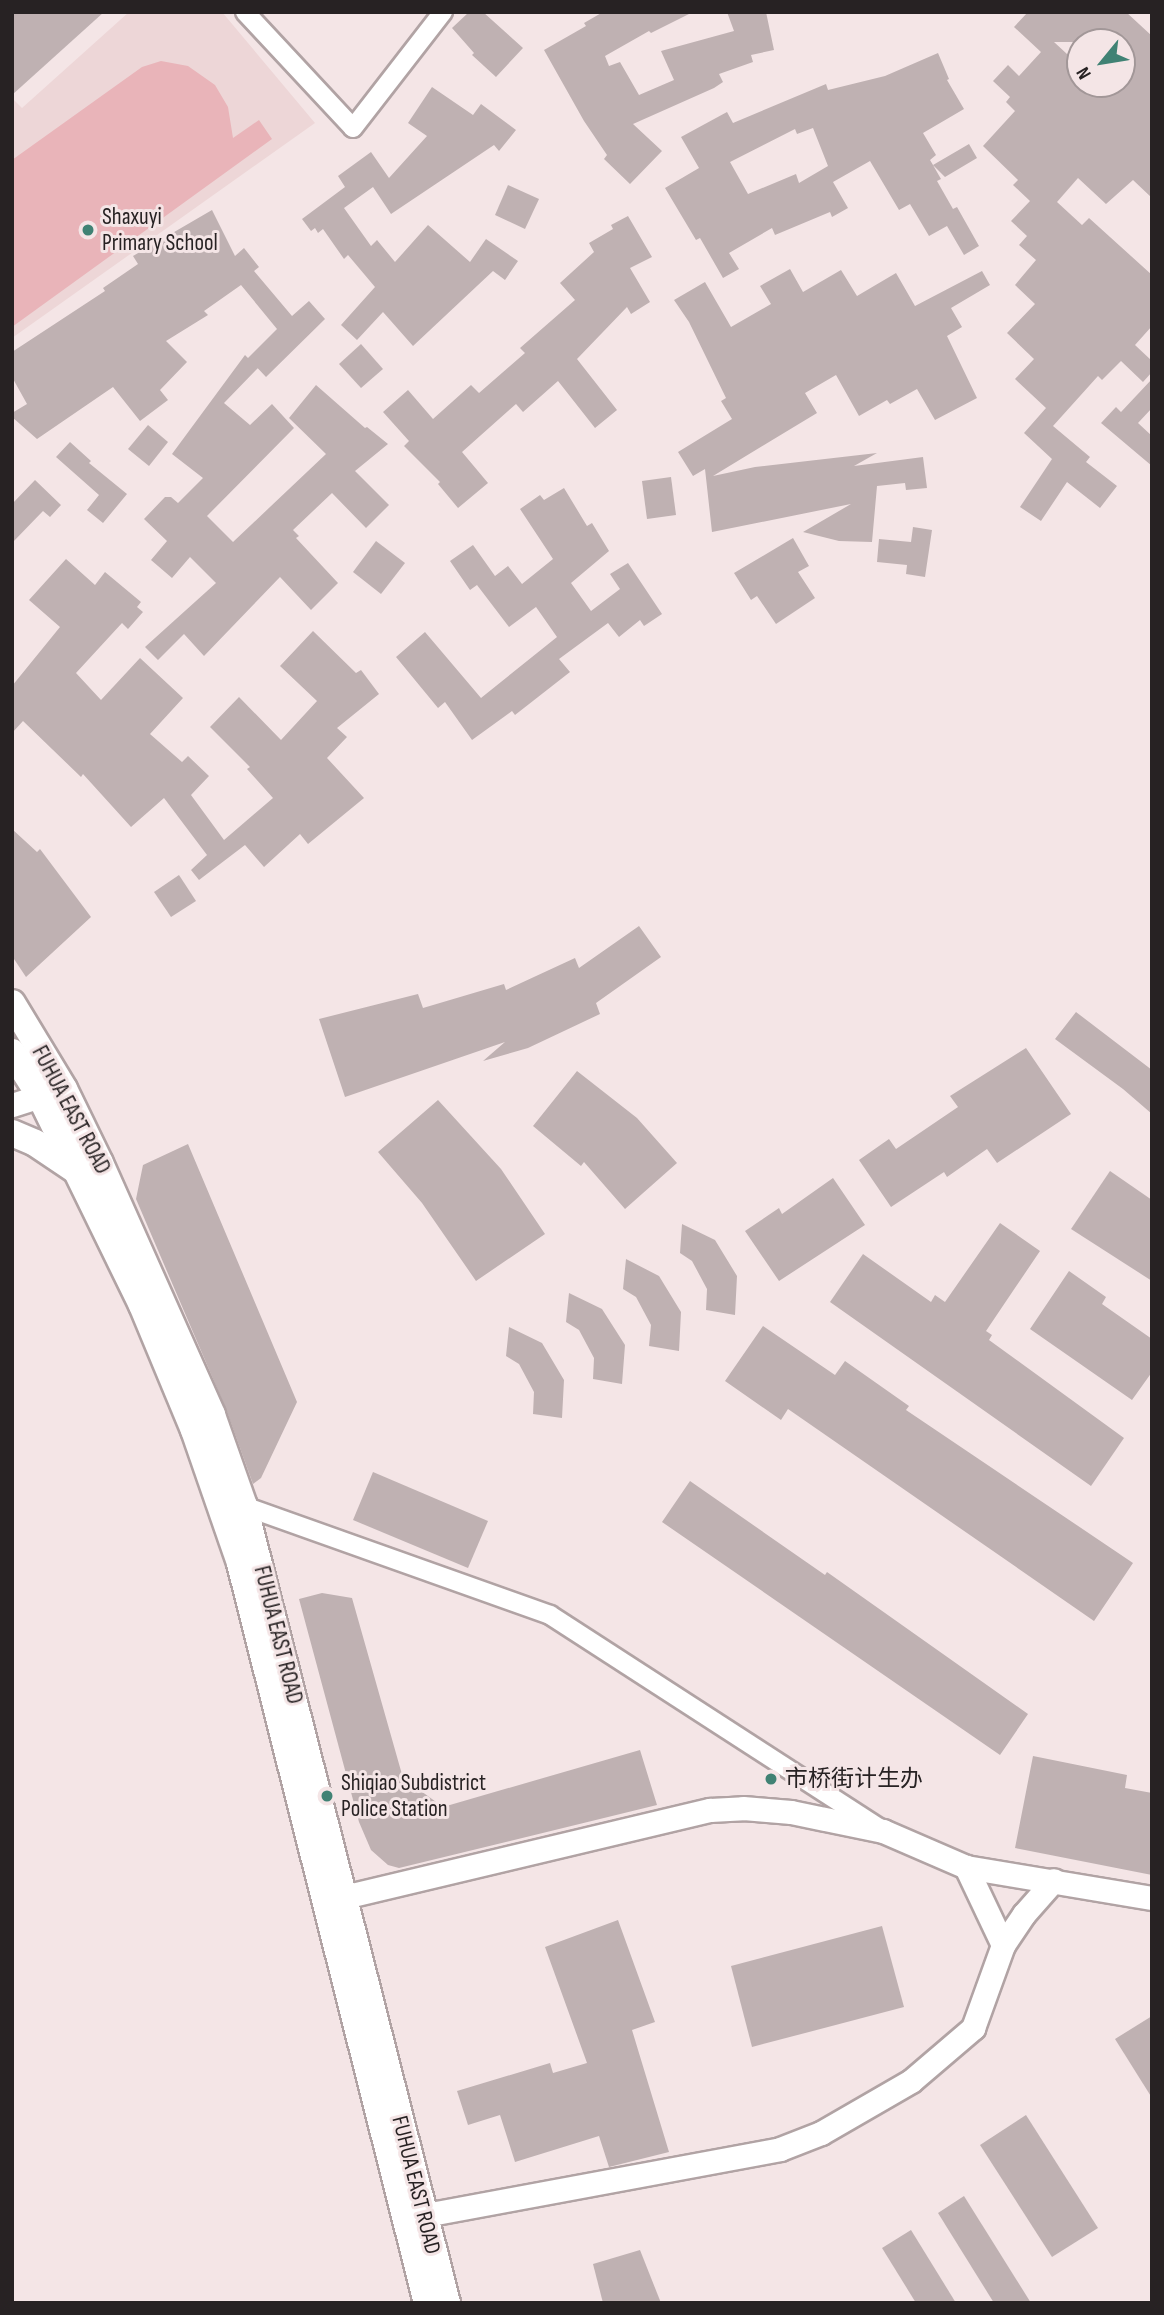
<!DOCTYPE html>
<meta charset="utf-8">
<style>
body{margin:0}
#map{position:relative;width:1164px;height:2315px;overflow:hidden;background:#f4e5e6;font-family:"Sofia Sans Condensed","Noto Sans SC",sans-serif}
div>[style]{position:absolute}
.built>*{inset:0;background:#edd6d7}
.green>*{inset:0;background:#e9b4b9}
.building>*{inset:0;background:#bfb1b2}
.roads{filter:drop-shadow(2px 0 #b1a3a4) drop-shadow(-2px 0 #b1a3a4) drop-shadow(0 2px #b1a3a4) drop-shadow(0 -2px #b1a3a4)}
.minor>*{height:18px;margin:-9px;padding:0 9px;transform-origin:9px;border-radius:9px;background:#fff}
.tertiary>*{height:23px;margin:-11.5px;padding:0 11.5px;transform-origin:11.5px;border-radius:11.5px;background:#fff}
.secondary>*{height:26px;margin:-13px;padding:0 13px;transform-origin:13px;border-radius:13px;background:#fff}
.dots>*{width:19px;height:19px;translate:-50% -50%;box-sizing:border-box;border:4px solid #f4e5e6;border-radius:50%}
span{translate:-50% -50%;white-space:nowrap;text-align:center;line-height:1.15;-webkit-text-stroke:6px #f4e5e6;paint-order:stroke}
.poi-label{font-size:23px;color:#272223}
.left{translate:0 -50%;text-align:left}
.street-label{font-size:23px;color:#272223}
.frame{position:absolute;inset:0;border:14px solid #272223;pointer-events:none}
.north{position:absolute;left:1066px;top:28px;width:70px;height:70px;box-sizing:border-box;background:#f4e5e6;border:2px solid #a29798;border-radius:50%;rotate:240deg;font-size:19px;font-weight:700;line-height:28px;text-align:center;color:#272223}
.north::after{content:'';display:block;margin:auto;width:24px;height:32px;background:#408274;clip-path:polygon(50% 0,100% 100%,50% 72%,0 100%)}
</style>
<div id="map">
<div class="built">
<div style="clip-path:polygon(129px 12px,222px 12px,315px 123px,12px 338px,12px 98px,22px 108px)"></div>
</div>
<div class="green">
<div style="clip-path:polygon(161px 61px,188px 66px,215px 85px,228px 107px,233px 138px,259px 120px,272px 139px,12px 327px,12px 160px,142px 67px)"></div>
</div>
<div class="building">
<div style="clip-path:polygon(12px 12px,104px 12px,12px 95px)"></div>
<div style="clip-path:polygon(469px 12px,483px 12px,523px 48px,496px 77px,472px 55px,474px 53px,452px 28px)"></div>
<div style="clip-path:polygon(603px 12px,693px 12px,651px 33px,649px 31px,605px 56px,609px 66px,620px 62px,639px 95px,674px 80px,661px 51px,734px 31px,727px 12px,766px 12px,774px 50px,751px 55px,753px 62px,719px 74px,723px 82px,714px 88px,633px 124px,662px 151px,630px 184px,604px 159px,607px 155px,584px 121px,544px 50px,586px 26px,584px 23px)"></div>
<div style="clip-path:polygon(evenodd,1028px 12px,1126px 12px,1152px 36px,1152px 198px,1133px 180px,1106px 204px,1078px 178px,1057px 202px,1082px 225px,1089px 218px,1152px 275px,1152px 326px,1135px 345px,1152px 361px,1152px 372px,1143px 382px,1121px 361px,1102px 380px,1098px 376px,1053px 426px,1090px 457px,1086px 462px,1117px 486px,1100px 508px,1067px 482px,1041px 521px,1020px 507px,1052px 459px,1024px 433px,1046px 408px,1015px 379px,1034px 359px,1007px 333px,1035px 304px,1015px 285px,1036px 260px,1019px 245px,1027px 236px,1011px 221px,1030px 201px,1013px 185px,1018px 180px,983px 146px,1015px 111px,1006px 102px,1010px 97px,993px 81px,1008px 65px,1019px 76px,1041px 52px,1014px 27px,1028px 12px,1054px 42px,1122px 42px,1122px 84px,1080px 84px,1080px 66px,1054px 42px)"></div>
<div style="clip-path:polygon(evenodd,938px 53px,949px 79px,947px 80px,964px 109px,923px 133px,936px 155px,930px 160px,933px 165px,969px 144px,977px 158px,945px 177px,933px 165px,941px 179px,937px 181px,953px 209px,957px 207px,979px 246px,964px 255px,947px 226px,929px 236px,910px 204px,899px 210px,870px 161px,833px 182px,848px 208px,832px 217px,830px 212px,775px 235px,772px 228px,729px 253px,739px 269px,723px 278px,700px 238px,696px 240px,665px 188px,699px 168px,681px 137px,727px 112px,733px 123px,826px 84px,828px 90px,885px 76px,938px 53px,813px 128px,828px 166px,799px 183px,796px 174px,748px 194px,730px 162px,795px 129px,797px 134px,813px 128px)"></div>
<div style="clip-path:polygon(432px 87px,473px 115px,481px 104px,516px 130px,499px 151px,494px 145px,391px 214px,373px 187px,344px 208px,371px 246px,377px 240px,395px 262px,428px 225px,470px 262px,486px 239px,518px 261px,505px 280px,493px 271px,413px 346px,383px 312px,357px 340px,341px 325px,375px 287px,348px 255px,344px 259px,323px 229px,318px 233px,315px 228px,311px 231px,302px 219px,345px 187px,338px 176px,371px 152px,389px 178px,427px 136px,408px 123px)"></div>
<div style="clip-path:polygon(508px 185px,539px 199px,525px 229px,495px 215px)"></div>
<div style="clip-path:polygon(212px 210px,235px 256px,244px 248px,259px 267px,254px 271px,292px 316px,309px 301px,325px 319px,266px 377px,250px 360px,258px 368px,224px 403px,250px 425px,272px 404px,294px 428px,207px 516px,233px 542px,326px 454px,289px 418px,316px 385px,365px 428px,367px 427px,388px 444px,355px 471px,389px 505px,366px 528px,332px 493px,293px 530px,299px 536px,296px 538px,338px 583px,311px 610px,280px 577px,204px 656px,184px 634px,158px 660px,145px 647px,216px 583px,190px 557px,172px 578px,151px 560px,167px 541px,144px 519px,165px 497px,171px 497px,178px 503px,203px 478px,172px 454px,245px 355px,248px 358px,277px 329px,241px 285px,204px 311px,208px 315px,166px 341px,187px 362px,160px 390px,168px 400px,140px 421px,113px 387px,37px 439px,12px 417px,12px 413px,27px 404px,12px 377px,12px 352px,105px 291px,103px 288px,138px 264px,133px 256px)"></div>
<div style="clip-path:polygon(628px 216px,652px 257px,630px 268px,650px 302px,631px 314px,627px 307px,577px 359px,617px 410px,595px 428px,558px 381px,523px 412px,516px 404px,462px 452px,488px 483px,458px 508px,438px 484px,440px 482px,404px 446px,409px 441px,383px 412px,408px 390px,433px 419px,471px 385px,479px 393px,525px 353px,520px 348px,575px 300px,560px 283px,594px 252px,589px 243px,613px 229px,611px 225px)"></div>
<div style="clip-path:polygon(790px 269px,803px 292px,841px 270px,857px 296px,896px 273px,915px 306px,982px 271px,990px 285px,951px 308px,962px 327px,947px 336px,977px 398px,935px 420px,917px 389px,890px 404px,887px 400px,859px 416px,836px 375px,805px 393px,817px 413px,713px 476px,755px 467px,877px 453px,854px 466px,923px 457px,927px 488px,906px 490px,905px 483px,877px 486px,872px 542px,839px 541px,803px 532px,851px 504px,712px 532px,705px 469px,693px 476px,678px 452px,732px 419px,721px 401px,726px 398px,689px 322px,674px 300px,705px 282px,731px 327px,771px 304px,760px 286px)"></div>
<div style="clip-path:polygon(361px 344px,383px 369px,361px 388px,339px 364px)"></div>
<div style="clip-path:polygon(1152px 379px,1152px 408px,1138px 423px,1152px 436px,1152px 466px,1101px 423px,1116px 407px,1121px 412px)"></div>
<div style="clip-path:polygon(148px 425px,168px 442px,149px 466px,128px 449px)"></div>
<div style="clip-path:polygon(70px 442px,91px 461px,89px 463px,127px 494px,103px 523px,87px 510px,99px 495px,56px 457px)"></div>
<div style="clip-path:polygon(671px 477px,676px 515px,647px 519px,642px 481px)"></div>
<div style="clip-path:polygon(35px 480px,61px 505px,50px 517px,43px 511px,12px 543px,12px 504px)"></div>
<div style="clip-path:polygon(564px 488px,587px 526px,592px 523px,609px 551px,571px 583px,591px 611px,620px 589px,610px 574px,628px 563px,662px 614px,644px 626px,640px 620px,619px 637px,608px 623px,559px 659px,570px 672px,515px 715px,512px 711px,472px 740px,445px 702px,438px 708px,396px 657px,425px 632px,481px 698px,557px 637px,536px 607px,509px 627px,477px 585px,470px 590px,450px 561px,473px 545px,495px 576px,508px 566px,522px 584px,553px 559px,520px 509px,540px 495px,544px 500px)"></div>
<div style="clip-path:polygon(913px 527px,932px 530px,925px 577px,906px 574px,907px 565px,877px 562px,879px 539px,911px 542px)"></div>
<div style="clip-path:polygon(793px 538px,809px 566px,798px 572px,815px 598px,776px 624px,757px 596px,751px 600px,734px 573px)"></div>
<div style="clip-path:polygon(376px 541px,405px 563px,381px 594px,353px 572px)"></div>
<div style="clip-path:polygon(66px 559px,95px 585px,105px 572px,141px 602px,137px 607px,143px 612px,128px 629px,122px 623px,76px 673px,101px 700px,140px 658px,183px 698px,150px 734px,182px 762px,188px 756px,209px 776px,191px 795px,224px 840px,273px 798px,247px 769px,250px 767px,210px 727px,239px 697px,281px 740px,317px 701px,280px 666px,313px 631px,356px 673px,361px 670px,379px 694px,337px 728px,347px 737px,327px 758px,364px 798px,308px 844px,300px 834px,264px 867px,245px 845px,199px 880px,191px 870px,207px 855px,164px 798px,131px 827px,83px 774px,81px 777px,23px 721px,12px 733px,12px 686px,60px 627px,29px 600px)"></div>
<div style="clip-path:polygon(12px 829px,37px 852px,40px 849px,91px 917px,26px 977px,12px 956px)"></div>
<div style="clip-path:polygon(179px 875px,196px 901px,171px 917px,154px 892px)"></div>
<div style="clip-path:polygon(639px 926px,661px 957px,596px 1003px,600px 1014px,528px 1048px,483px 1061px,505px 1042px,345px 1097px,319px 1019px,418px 994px,423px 1008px,504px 984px,506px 990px,575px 958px,579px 968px)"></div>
<div style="clip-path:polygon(1076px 1012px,1152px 1070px,1152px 1114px,1123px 1089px,1055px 1039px)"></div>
<div style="clip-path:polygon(1026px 1048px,1071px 1114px,997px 1163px,987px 1149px,947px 1177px,944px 1172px,891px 1207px,859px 1160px,889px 1139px,896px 1149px,958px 1107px,950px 1096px)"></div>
<div style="clip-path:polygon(577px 1071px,637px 1118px,677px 1163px,625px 1209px,584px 1162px,581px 1166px,533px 1126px)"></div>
<div style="clip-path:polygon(438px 1100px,501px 1169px,545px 1234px,476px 1281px,422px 1203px,378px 1152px)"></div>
<div style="clip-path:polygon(188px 1144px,297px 1402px,261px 1478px,253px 1484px,226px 1409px,136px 1199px,143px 1165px)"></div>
<div style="clip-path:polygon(1110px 1171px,1152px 1200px,1152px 1281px,1071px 1229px)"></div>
<div style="clip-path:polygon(833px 1178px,865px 1225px,779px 1281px,745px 1231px,779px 1208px,782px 1214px)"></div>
<div style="clip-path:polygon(1000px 1223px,1040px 1251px,986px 1331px,992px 1335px,989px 1340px,1124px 1438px,1091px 1486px,830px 1302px,863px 1254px,931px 1302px,935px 1295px,945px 1302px)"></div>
<div style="clip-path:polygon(682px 1224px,715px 1240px,737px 1276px,735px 1315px,706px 1310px,707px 1289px,692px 1261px,680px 1253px)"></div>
<div style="clip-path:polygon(626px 1259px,659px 1276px,681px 1312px,679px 1351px,649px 1346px,651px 1325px,636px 1297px,623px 1289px)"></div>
<div style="clip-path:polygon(1069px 1271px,1106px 1297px,1102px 1304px,1152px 1339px,1152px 1372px,1132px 1400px,1030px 1329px)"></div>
<div style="clip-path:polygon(569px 1293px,602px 1309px,625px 1345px,622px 1384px,593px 1379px,594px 1358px,579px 1330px,566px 1322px)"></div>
<div style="clip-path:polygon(763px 1326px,835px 1375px,845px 1361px,909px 1406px,906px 1410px,1133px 1563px,1094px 1621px,788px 1409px,781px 1420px,725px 1381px)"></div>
<div style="clip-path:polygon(509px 1327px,542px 1343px,564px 1380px,562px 1418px,533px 1414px,534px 1392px,519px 1364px,506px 1356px)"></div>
<div style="clip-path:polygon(373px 1472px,488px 1521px,468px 1568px,353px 1520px)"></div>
<div style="clip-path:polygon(690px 1481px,825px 1575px,827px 1572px,1028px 1714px,1000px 1755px,662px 1522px)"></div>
<div style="clip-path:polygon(322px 1593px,352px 1598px,403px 1778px,443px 1807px,640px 1750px,657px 1805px,399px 1868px,388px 1865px,371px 1850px,359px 1822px,299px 1599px)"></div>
<div style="clip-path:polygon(1033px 1756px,1127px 1775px,1125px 1788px,1152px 1793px,1152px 1875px,1015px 1848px)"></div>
<div style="clip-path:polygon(618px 1920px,655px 2022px,632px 2030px,669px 2152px,609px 2167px,599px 2136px,515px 2162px,500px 2115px,468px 2125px,457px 2091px,550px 2063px,553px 2073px,587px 2063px,545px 1947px)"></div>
<div style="clip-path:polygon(882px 1926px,904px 2007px,752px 2047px,731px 1966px)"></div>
<div style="clip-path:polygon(1152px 2016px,1152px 2098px,1115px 2039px)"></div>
<div style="clip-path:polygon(1026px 2115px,1098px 2228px,1052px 2257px,980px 2145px)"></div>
<div style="clip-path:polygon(964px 2196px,1031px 2303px,994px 2303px,938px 2213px)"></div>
<div style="clip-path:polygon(911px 2230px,956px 2303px,916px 2303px,882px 2248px)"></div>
<div style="clip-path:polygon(640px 2250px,661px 2303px,603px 2303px,593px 2264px)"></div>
</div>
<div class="roads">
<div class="minor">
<div style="left:245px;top:12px;width:158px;rotate:47deg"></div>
<div style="left:353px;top:128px;width:147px;rotate:-52.2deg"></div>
<div style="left:244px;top:1506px;width:325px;rotate:19.6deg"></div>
<div style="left:550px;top:1615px;width:391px;rotate:32.9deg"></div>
</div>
<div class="tertiary">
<div style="left:12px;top:1105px;width:46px;rotate:-17.7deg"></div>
<div style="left:966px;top:1867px;width:86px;rotate:64.6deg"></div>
<div style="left:327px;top:1901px;width:394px;rotate:-13.4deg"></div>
<div style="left:710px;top:1810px;width:33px;rotate:-3deg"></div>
<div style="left:743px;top:1808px;width:48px;rotate:4.8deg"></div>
<div style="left:791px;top:1812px;width:94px;rotate:11.7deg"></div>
<div style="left:883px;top:1831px;width:90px;rotate:23.4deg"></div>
<div style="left:966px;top:1867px;width:189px;rotate:9.5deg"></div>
<div style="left:409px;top:2218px;width:377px;rotate:-10.5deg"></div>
<div style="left:780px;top:2149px;width:44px;rotate:-21.3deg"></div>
<div style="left:821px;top:2133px;width:104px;rotate:-30deg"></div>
<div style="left:911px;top:2081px;width:82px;rotate:-40.5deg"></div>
<div style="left:973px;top:2028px;width:88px;rotate:-70.1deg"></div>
<div style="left:1003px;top:1945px;width:37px;rotate:-56deg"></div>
<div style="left:1024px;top:1914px;width:45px;rotate:-48.6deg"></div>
</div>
<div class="secondary">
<div style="left:12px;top:1003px;width:100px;rotate:58.8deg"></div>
<div style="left:64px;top:1089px;width:82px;rotate:64.1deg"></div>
<div style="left:100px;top:1163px;width:276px;rotate:66deg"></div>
<div style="left:212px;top:1415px;width:96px;rotate:70.6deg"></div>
<div style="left:244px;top:1506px;width:822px;rotate:75.71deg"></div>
<div style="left:12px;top:1052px;width:52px;rotate:57.5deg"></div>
<div style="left:40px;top:1096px;width:233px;rotate:64deg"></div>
<div style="left:142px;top:1305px;width:135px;rotate:67.4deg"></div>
<div style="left:194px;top:1430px;width:141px;rotate:70.9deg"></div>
<div style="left:240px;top:1563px;width:763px;rotate:75.82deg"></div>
<div style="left:12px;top:1133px;width:25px;rotate:23deg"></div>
<div style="left:35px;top:1143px;width:47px;rotate:33.7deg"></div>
</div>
</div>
<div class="dots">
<div style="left:88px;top:230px;background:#408274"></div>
<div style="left:771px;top:1779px;background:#408274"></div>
<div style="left:327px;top:1796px;background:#408274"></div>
</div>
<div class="poi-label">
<span class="left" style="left:102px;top:230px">Shaxuyi<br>Primary School</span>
<span class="left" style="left:785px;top:1779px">市桥街计生办</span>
<span class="left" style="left:341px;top:1796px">Shiqiao Subdistrict<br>Police Station</span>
</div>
<div class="street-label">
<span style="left:71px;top:1110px;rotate:62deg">FUHUA EAST ROAD</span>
<span style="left:278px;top:1635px;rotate:76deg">FUHUA EAST ROAD</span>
<span style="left:416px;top:2185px;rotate:76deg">FUHUA EAST ROAD</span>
</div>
<div class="frame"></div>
<div class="north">N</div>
</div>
